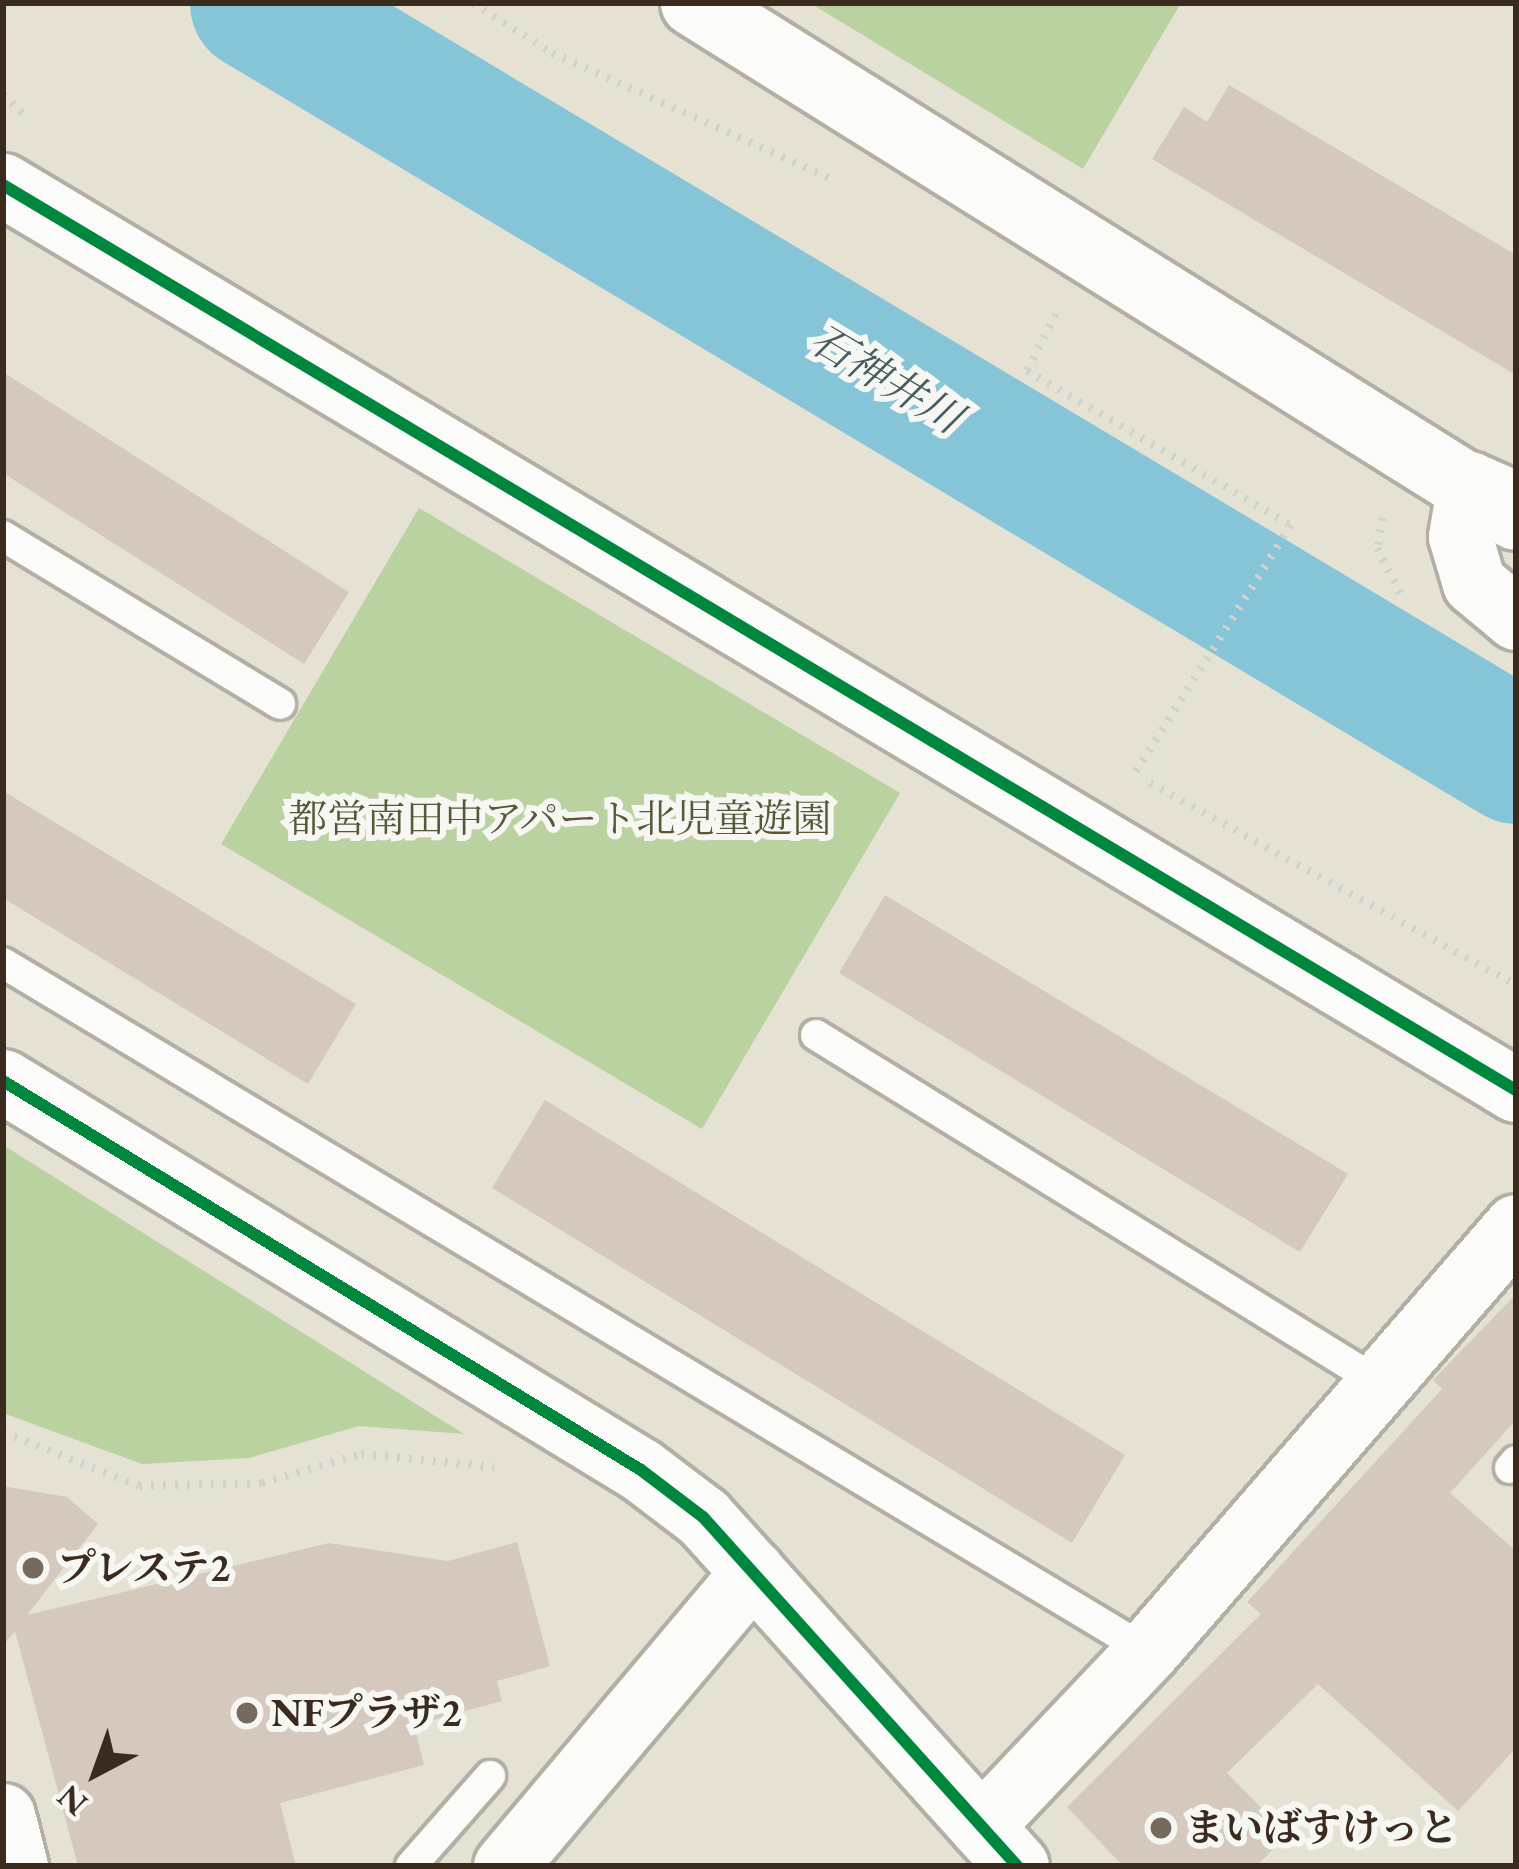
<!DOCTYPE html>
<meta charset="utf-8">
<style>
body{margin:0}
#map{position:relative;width:1519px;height:1869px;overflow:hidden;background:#e5e2d4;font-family:"EB Garamond","Noto Serif JP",serif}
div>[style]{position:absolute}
.green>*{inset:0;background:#b9d2a0}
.river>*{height:135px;margin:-67.5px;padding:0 67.5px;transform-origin:67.5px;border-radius:67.5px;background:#86c5d8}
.building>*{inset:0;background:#d5c8bd}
.path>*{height:8px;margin-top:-4px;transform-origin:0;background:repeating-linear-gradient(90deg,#d3d1cd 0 3px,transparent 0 12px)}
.roads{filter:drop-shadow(3px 0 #b3afa5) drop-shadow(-3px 0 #b3afa5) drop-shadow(0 3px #b3afa5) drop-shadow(0 -3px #b3afa5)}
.lane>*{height:30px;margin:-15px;padding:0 15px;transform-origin:15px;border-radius:15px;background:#fbfbf9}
.street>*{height:63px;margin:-31.5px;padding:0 31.5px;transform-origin:31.5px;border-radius:31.5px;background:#fbfbf9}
.secondary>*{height:66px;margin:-33px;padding:0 33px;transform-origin:33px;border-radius:33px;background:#fbfbf9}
.cycleway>*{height:12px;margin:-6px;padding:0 6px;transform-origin:6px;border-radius:6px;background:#00873e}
.dots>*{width:33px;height:33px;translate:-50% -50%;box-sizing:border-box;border:6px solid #f6f6f2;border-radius:50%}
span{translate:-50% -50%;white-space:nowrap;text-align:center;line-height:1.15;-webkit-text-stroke:12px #f6f6f2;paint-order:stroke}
.park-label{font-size:39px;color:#565838}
.poi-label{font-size:39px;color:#3b2a1e;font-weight:700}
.left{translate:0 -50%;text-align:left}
.water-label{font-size:42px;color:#475c60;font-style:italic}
.frame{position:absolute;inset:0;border:6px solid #3b2a1e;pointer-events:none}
.north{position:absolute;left:36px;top:1713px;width:120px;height:120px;-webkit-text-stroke:9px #f6f6f2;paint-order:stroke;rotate:221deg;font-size:33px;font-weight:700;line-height:48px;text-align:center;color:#3b2a1e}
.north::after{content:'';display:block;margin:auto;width:42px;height:54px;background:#3b2a1e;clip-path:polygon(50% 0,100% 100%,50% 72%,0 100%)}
</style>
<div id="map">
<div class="green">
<div style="clip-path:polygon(810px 3px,1181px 3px,1083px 169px)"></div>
<div style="clip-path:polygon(419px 508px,900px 793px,702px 1129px,221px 844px)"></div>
<div style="clip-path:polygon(3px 1145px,464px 1434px,359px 1426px,249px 1458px,142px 1464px,3px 1413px)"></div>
</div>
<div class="river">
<div style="left:257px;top:3px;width:1467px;rotate:30.88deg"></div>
</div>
<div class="building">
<div style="clip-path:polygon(1229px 85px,1516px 255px,1516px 375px,1152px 159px,1184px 107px,1207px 122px)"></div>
<div style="clip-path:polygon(3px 372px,349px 592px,304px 664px,3px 473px)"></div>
<div style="clip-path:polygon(3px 791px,356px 1004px,308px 1084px,3px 898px)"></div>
<div style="clip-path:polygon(885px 895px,1348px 1174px,1300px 1252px,839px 973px)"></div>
<div style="clip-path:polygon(545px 1100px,1125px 1455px,1072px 1543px,492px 1188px)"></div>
<div style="clip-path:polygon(1516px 1294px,1516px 1420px,1450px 1493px,1516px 1551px,1516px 1748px,1458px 1811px,1318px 1684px,1227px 1773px,1288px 1835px,1256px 1866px,1123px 1866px,1067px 1807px,1261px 1614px,1247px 1602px,1442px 1389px,1433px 1380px)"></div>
<div style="clip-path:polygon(3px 1486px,67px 1497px,98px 1524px,27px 1615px,329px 1543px,448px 1561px,517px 1542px,550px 1666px,497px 1681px,502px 1701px,414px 1725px,424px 1765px,280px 1803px,296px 1866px,78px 1866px,15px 1631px,3px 1646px)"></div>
</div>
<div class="path">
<div style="left:473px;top:3px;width:93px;rotate:32.3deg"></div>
<div style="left:552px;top:53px;width:306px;rotate:24.3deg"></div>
<div style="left:3px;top:94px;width:34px;rotate:45deg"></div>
<div style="left:1056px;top:314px;width:64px;rotate:117deg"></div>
<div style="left:1027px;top:371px;width:306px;rotate:30.3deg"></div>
<div style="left:1291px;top:525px;width:294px;rotate:122.2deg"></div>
<div style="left:1383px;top:518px;width:31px;rotate:101deg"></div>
<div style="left:1377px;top:548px;width:51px;rotate:62.9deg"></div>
<div style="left:1150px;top:783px;width:418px;rotate:28.9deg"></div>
<div style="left:3px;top:1432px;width:146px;rotate:21.7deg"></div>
<div style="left:139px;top:1486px;width:123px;rotate:-1.4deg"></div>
<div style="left:262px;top:1483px;width:103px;rotate:-16.3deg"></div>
<div style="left:361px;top:1454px;width:134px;rotate:5.6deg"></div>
</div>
<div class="roads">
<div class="lane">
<div style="left:3px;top:536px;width:324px;rotate:31.2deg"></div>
<div style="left:3px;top:963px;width:1335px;rotate:31.02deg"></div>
<div style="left:816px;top:1035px;width:664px;rotate:31.7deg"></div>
<div style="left:1510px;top:1468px;width:9px;rotate:-49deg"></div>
<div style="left:411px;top:1866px;width:120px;rotate:-48.7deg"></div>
</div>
<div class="street">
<div style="left:3px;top:185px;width:1763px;rotate:30.89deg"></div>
<div style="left:1510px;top:501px;width:45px;rotate:-156.3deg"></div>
<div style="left:1469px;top:483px;width:54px;rotate:99.6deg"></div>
<div style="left:1460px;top:536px;width:49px;rotate:73.4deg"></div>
<div style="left:1474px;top:583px;width:55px;rotate:39.8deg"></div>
<div style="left:3px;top:1081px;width:747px;rotate:31.37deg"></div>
<div style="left:641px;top:1470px;width:78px;rotate:37.2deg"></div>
<div style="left:703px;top:1517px;width:469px;rotate:48deg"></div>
<div style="left:3px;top:1815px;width:53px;rotate:75.7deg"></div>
<div style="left:981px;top:1826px;width:241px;rotate:-46.5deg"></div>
<div style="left:1147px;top:1651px;width:563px;rotate:-49.03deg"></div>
<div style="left:505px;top:1866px;width:385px;rotate:-49.9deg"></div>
</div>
<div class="secondary">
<div style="left:694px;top:3px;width:969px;rotate:32.02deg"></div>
</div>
</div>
<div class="cycleway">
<div style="left:3px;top:185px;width:1763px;rotate:30.89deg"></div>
<div style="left:3px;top:1081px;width:747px;rotate:31.37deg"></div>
<div style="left:641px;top:1470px;width:78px;rotate:37.2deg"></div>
<div style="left:703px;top:1517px;width:469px;rotate:48deg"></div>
</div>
<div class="dots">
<div style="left:33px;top:1568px;background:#766a5e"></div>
<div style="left:247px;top:1713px;background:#766a5e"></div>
<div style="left:1161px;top:1828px;background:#766a5e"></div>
</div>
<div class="park-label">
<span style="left:560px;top:819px">都営南田中アパート北児童遊園</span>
</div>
<div class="poi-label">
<span class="left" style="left:57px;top:1568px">プレステ2</span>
<span class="left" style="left:271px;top:1713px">NFプラザ2</span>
<span class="left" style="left:1185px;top:1828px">まいばすけっと</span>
</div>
<div class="water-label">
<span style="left:886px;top:379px;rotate:31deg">石神井川</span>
</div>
<div class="frame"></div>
<div class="north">N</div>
</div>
